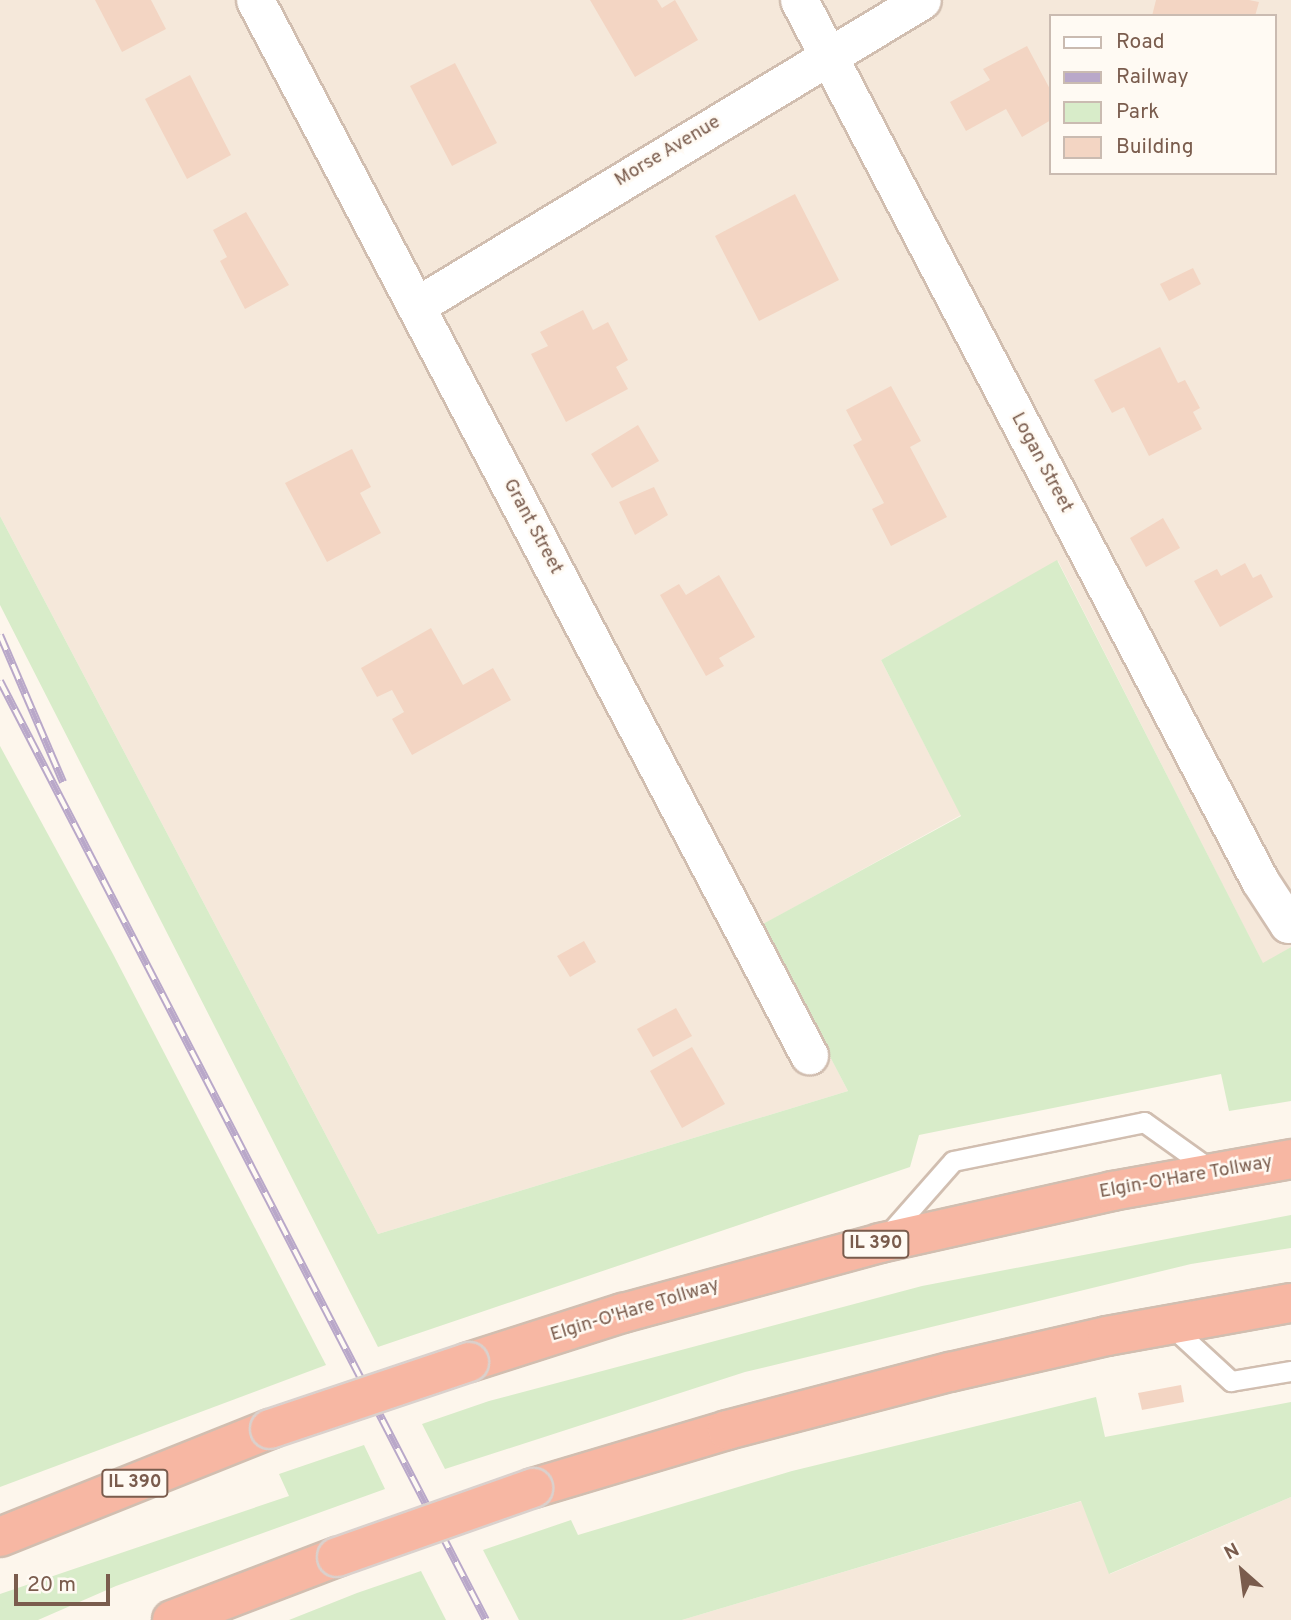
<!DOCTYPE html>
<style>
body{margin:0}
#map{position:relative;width:1291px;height:1620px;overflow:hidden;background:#fdf6ec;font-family:Overpass,sans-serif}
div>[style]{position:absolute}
.residential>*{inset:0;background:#f5e8da}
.green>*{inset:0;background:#d8ecc9}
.building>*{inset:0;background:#f3d5c3}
.roads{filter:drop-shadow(2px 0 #d1beb0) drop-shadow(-2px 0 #d1beb0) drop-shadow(0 2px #d1beb0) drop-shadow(0 -2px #d1beb0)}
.lane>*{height:19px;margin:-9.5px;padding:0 9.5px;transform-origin:9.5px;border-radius:9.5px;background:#fff}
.street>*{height:37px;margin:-18.5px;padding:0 18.5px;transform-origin:18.5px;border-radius:18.5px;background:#fff}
.highway>*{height:38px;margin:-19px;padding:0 19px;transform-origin:19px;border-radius:19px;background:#f7b7a3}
.rail>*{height:8px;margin-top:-4px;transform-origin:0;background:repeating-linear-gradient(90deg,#fffaf3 0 16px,#b9a8c9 0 32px);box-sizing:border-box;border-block:2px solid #b9a8c9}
.bridges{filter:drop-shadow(2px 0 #dad1cd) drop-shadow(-2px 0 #dad1cd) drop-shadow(0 2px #dad1cd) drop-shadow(0 -2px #dad1cd)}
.highway-bridge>*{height:38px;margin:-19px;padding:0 19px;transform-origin:19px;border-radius:19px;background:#f7b7a3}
span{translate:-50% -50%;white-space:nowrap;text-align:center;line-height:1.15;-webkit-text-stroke:5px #fffaf3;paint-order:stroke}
.shield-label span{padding:2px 5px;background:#fffaf3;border:2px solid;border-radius:5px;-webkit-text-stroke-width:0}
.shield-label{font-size:18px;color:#7a5c4d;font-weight:700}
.street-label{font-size:19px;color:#7a5c4d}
.legend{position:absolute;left:1049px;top:14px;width:228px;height:161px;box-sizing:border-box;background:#fffaf3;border:2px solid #cabbb1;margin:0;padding:9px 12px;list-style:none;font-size:21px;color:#7a5c4d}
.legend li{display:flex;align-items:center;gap:14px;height:35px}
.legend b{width:35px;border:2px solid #cabbb1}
.north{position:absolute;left:1207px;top:1536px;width:70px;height:70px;-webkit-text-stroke:5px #fffaf3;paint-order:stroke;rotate:332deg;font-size:19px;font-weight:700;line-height:28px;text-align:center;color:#7a5c4d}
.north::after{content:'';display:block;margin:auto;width:24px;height:32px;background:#7a5c4d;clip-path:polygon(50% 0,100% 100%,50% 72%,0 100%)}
.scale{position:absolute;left:14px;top:1574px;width:96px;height:32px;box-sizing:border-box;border:4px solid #7a5c4d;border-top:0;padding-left:9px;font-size:21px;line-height:24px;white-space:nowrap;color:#7a5c4d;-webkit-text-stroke:5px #fffaf3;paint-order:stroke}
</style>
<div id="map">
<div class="residential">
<div style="clip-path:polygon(evenodd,0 0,1291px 0,1291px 947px,1263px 964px,1058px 561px,881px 660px,961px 815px,762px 925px,848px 1091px,378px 1234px,0 516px,0 0,1051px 16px,1275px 16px,1275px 173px,1051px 173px,1051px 16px)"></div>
<div style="clip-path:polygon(1291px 1497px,1291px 1620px,682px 1620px,1082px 1501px,1110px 1574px)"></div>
</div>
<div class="green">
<div style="clip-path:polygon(0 516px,378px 1234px,848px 1091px,761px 925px,961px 816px,881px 660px,1057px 560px,1263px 963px,1291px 947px,1291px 1101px,1229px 1111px,1221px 1074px,919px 1135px,910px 1167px,378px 1347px,0 605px)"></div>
<div style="clip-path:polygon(0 746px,113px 954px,326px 1365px,0 1487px)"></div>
<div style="clip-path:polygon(1291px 1215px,1291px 1248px,1191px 1264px,745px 1372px,445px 1469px,422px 1424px,489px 1401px,922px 1286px)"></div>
<div style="clip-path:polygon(1096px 1397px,1105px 1437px,1291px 1402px,1291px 1497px,1109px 1574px,1081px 1501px,682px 1620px,519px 1620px,483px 1550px,571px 1520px,578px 1535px,792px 1471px)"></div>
<div style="clip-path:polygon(364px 1445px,385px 1489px,116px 1586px,38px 1620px,0 1620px,0 1594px,289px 1496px,279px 1474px)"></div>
<div style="clip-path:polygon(421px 1571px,446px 1620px,289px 1620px,357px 1593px)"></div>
</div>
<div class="building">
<div style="clip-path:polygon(95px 0,151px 0,166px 29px,122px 52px)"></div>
<div style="clip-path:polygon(590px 0,657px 0,662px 8px,675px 0,698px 40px,635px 77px)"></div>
<div style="clip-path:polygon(1156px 0,1249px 0,1259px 2px,1255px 16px,1152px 16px)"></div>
<div style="clip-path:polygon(1027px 46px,1051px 91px,1051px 120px,1022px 137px,1006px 109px,966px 131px,950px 102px,990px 80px,983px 69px)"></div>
<div style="clip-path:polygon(455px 63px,497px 143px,452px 166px,410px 86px)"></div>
<div style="clip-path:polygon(190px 75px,231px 155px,187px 179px,145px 99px)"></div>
<div style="clip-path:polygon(795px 194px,839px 280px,759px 321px,715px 236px)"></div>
<div style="clip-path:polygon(246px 212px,289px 285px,245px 309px,220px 261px,227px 257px,213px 230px)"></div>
<div style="clip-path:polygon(1193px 268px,1201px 284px,1169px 301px,1160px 284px)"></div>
<div style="clip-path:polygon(583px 310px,593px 330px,608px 322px,628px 360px,616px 367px,628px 389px,566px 422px,531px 354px,548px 346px,540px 332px)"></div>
<div style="clip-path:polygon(1160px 347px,1178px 383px,1185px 380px,1200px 408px,1193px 412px,1202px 429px,1149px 456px,1124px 407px,1112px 413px,1094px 380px)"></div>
<div style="clip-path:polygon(891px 386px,921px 441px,910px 447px,947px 517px,891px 546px,872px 509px,884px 503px,853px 445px,862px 440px,846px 410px)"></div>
<div style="clip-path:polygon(638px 425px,659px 461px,612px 488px,591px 454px)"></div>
<div style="clip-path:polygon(352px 449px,371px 487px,360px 493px,381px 533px,327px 562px,285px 483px)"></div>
<div style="clip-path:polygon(654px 487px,668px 515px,635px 535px,619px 502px)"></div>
<div style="clip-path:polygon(1163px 518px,1180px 548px,1146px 567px,1130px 538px)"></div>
<div style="clip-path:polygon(1245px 563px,1253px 578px,1261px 574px,1273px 597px,1220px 627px,1194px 581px,1217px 569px,1221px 576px)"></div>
<div style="clip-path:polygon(719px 575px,755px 637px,719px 658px,724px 666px,706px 676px,660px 595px,679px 584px,686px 595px)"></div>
<div style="clip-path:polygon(431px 628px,463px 685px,493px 668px,511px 700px,412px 755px,392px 719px,404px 712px,392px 690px,377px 697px,361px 668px)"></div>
<div style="clip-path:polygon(584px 941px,596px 962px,570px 977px,557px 956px)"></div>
<div style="clip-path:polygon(676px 1008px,692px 1036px,653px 1057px,637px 1029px)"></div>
<div style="clip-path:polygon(692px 1047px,725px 1104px,682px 1128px,650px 1071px)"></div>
<div style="clip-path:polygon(1181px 1385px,1184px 1402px,1142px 1410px,1138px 1393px)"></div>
</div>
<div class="roads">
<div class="lane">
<div style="left:886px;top:1237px;width:101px;rotate:-48.6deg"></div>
<div style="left:953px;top:1161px;width:195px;rotate:-11.5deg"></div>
<div style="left:1144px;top:1122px;width:86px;rotate:35.5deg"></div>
<div style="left:1170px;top:1325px;width:83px;rotate:42.6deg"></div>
<div style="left:1231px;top:1381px;width:61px;rotate:-9.5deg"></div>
</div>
<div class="street">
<div style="left:255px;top:0;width:1192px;rotate:62.3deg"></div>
<div style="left:799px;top:0;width:994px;rotate:62.38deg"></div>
<div style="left:1260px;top:881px;width:51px;rotate:56.9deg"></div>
<div style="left:1288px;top:924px;width:4px;rotate:-45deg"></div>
<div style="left:416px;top:306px;width:591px;rotate:-31.16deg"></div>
</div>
<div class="highway">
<div style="left:469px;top:1362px;width:162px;rotate:-17.7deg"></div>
<div style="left:623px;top:1313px;width:266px;rotate:-15.2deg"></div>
<div style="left:880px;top:1243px;width:238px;rotate:-12.6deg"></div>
<div style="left:1112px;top:1191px;width:182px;rotate:-10.1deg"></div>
<div style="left:533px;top:1488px;width:202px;rotate:-16.6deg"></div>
<div style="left:727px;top:1430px;width:230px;rotate:-14.6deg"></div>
<div style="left:950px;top:1372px;width:161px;rotate:-12.9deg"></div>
<div style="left:1107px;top:1336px;width:187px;rotate:-10.2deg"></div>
<div style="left:0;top:1537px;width:291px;rotate:-21.8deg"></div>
<div style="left:172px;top:1620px;width:177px;rotate:-20.9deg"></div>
</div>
</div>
<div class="rail">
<div style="left:0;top:635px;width:160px;rotate:66.8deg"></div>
<div style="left:0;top:681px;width:1057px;rotate:62.64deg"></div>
</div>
<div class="bridges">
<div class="highway-bridge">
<div style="left:270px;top:1429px;width:210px;rotate:-18.6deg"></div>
<div style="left:337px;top:1557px;width:208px;rotate:-19.4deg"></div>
</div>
</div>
<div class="shield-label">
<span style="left:876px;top:1244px">IL 390</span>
<span style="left:135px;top:1483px">IL 390</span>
</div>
<div class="street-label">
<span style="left:668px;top:152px;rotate:-31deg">Morse Avenue</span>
<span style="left:1041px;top:463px;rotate:62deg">Logan Street</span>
<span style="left:532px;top:527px;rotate:62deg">Grant Street</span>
<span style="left:1186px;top:1178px;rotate:-10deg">Elgin-O'Hare Tollway</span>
<span style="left:635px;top:1311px;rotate:-17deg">Elgin-O'Hare Tollway</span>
</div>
<ul class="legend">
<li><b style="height:9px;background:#fff"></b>Road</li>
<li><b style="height:9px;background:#b9a8c9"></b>Railway</li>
<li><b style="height:19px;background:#d8ecc9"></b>Park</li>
<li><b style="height:19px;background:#f3d5c3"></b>Building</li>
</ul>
<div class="north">N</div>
<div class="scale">20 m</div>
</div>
